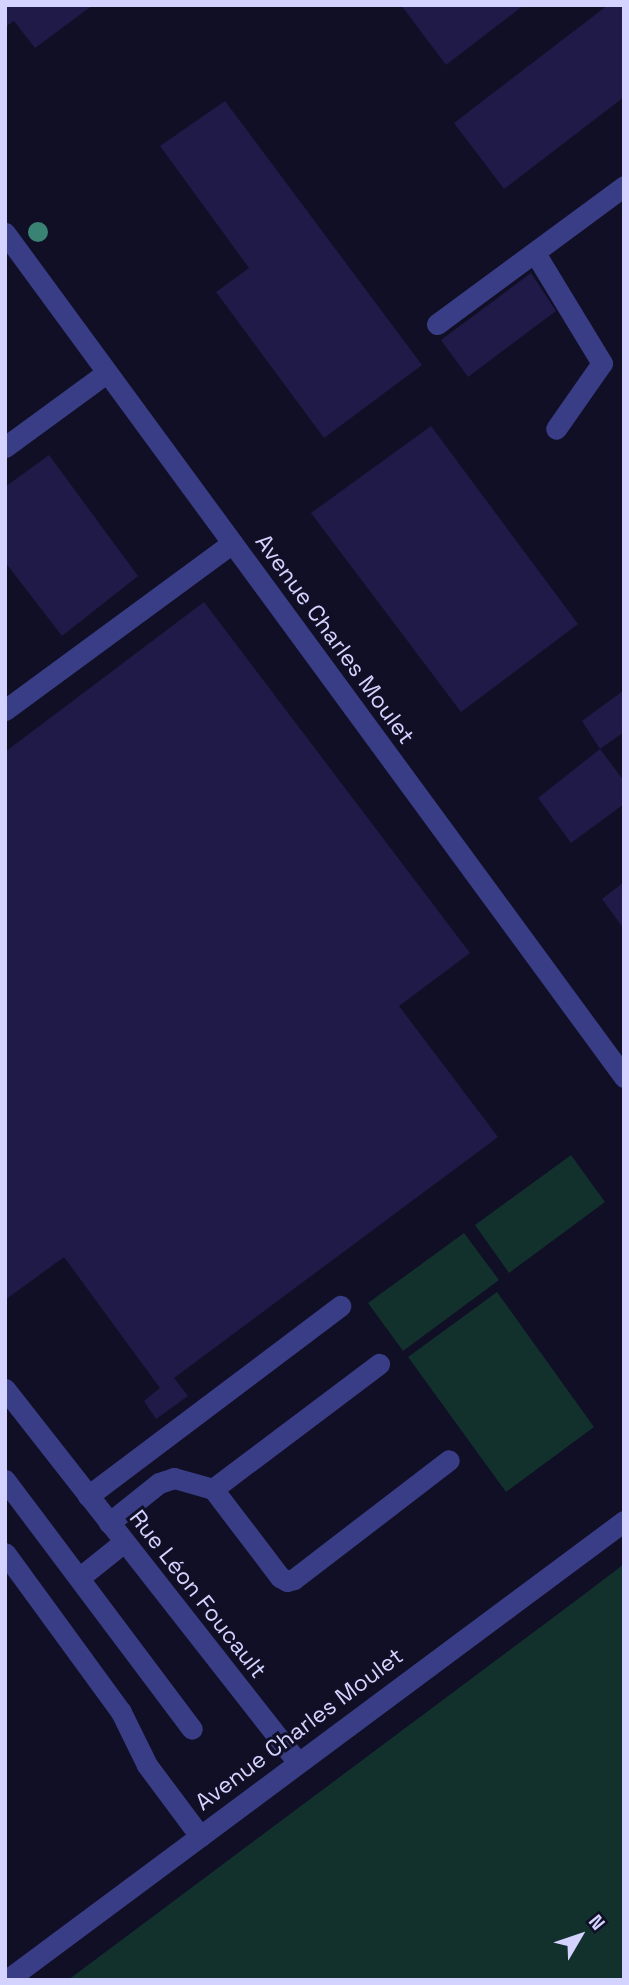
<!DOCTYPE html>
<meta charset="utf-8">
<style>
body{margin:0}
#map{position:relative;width:629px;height:1985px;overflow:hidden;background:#100f26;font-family:"Space Grotesk",sans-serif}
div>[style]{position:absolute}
.green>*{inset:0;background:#12302c}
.building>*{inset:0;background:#1f1a47}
.minor>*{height:21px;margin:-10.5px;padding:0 10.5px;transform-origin:10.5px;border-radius:10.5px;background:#393d85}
.trees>*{width:20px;height:20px;margin:-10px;border-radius:50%;background:#3a8274}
span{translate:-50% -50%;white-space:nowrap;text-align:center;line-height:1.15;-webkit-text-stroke:6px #100f26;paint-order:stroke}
.street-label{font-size:23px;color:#d4d3ff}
.frame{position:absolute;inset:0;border:7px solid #d4d3ff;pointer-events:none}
.north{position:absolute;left:545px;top:1901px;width:70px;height:70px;-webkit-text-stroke:5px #100f26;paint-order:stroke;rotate:51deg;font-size:19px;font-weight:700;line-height:28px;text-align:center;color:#d4d3ff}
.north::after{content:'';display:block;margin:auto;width:24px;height:32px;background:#d4d3ff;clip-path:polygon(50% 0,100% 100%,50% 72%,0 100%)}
</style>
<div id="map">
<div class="green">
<div style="clip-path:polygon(571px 1155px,605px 1202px,509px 1273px,475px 1225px)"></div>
<div style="clip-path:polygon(464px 1233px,499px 1280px,403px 1351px,368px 1303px)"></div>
<div style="clip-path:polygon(497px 1292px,594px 1427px,506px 1492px,408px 1357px)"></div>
<div style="clip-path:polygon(624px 1564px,624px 1980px,68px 1980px,582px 1596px)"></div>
</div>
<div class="building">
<div style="clip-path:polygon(5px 5px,93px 5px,35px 48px,14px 21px,5px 27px)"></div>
<div style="clip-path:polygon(401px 5px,524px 5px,446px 65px)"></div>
<div style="clip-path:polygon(608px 5px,624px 5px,624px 97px,504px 189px,454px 123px)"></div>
<div style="clip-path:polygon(225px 101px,422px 365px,324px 438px,216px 292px,249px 268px,160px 146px)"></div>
<div style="clip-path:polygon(531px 273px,556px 311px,468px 377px,441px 340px)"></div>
<div style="clip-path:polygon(431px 426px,578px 624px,461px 712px,311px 513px)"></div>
<div style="clip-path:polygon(49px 455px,138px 576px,62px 636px,5px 562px,5px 487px)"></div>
<div style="clip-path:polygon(204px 602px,470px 953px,399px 1006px,498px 1137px,174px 1378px,188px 1396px,156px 1419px,144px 1401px,160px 1388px,64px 1257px,5px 1300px,5px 752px)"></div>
<div style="clip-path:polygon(624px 690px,624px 732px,600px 749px,582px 721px)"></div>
<div style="clip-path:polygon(600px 749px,624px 781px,624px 804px,571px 843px,538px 798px)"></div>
<div style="clip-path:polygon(624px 882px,624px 929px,602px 899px)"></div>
</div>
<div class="minor">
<div style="left:5px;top:233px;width:1047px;rotate:53.74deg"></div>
<div style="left:535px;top:253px;width:129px;rotate:58.7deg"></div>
<div style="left:602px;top:363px;width:80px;rotate:124.9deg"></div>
<div style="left:437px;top:324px;width:232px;rotate:-36.4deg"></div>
<div style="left:5px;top:447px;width:125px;rotate:-36.2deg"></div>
<div style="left:5px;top:710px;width:282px;rotate:-36.3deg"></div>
<div style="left:5px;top:1389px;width:474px;rotate:51.9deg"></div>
<div style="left:5px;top:1480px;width:311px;rotate:53.1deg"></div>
<div style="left:213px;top:1489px;width:111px;rotate:52.7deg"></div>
<div style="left:280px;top:1577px;width:8px;rotate:30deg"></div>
<div style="left:287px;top:1581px;width:7px;rotate:-16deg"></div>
<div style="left:294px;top:1579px;width:195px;rotate:-37.5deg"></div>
<div style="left:88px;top:1496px;width:316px;rotate:-37deg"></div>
<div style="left:109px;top:1523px;width:64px;rotate:-38.7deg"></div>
<div style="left:159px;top:1483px;width:16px;rotate:-18deg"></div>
<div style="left:174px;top:1478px;width:41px;rotate:15.8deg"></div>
<div style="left:213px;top:1489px;width:208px;rotate:-37deg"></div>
<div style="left:5px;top:1553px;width:197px;rotate:53.9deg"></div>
<div style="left:121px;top:1712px;width:59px;rotate:63.9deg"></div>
<div style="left:147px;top:1765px;width:89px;rotate:53.3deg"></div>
<div style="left:79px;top:1578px;width:58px;rotate:-38.7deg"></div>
<div style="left:7px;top:1980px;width:769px;rotate:-36.65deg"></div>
</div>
<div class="trees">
<div style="left:38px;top:232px"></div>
</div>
<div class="street-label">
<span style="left:335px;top:639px;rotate:54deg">Avenue Charles Moulet</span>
<span style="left:198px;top:1594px;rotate:52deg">Rue Léon Foucault</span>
<span style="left:299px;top:1729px;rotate:-37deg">Avenue Charles Moulet</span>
</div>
<div class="frame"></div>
<div class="north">N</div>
</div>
